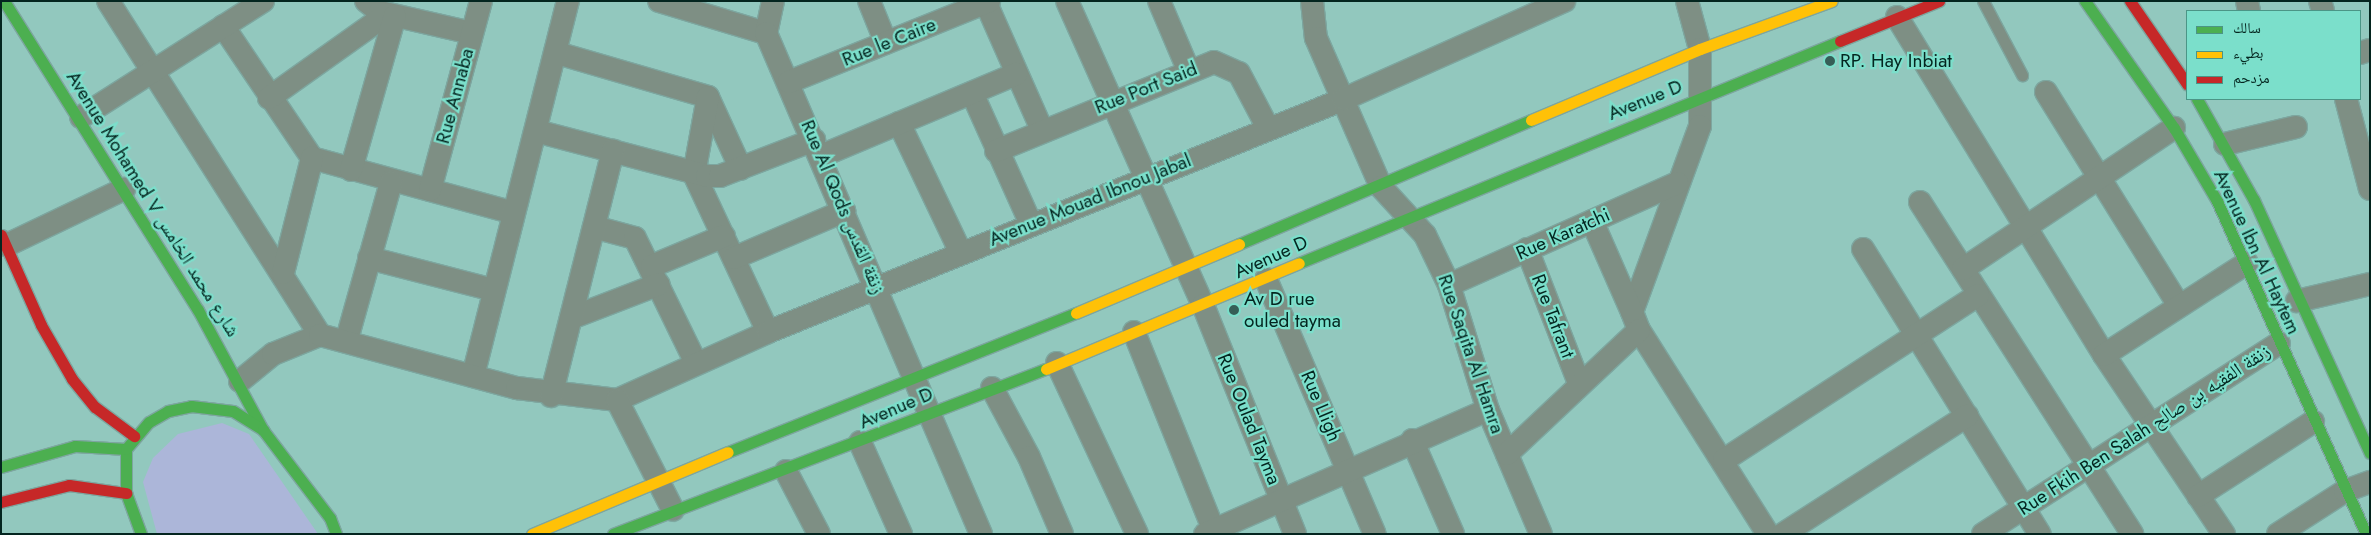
<!DOCTYPE html>
<meta charset="utf-8">
<style>
body{margin:0}
#map{position:relative;width:2371px;height:535px;overflow:hidden;background:#92c8be;font-family:Jost,"Noto Naskh Arabic",sans-serif}
div>[style]{position:absolute}
.green>*{inset:0;background:#acb6d9}
.roads{filter:drop-shadow(1px 0 #7da69f) drop-shadow(-1px 0 #7da69f) drop-shadow(0 1px #7da69f) drop-shadow(0 -1px #7da69f)}
.lane>*{height:11px;margin:-5.5px;padding:0 5.5px;transform-origin:5.5px;border-radius:5.5px;background:#7e8f84}
.street>*{height:22px;margin:-11px;padding:0 11px;transform-origin:11px;border-radius:11px;background:#7e8f84}
.fast>*{height:11px;margin:-5.5px;padding:0 5.5px;transform-origin:5.5px;border-radius:5.5px;background:#4caf50}
.slow>*{height:11px;margin:-5.5px;padding:0 5.5px;transform-origin:5.5px;border-radius:5.5px;background:#ffc107}
.jam>*{height:11px;margin:-5.5px;padding:0 5.5px;transform-origin:5.5px;border-radius:5.5px;background:#c62828}
.dots>*{width:14px;height:14px;translate:-50% -50%;box-sizing:border-box;border:2px solid #7bdfcb;border-radius:50%}
span{translate:-50% -50%;white-space:nowrap;text-align:center;line-height:1.15;-webkit-text-stroke:4.5px #7bdfcb;paint-order:stroke}
.street-label{font-size:19px;color:#04251f}
.poi-label{font-size:19px;color:#04251f}
.left{translate:0 -50%;text-align:left}
.frame{position:absolute;inset:0;border:2px solid #04251f;pointer-events:none}
.legend{position:absolute;left:2186px;top:10px;width:175px;height:90px;box-sizing:border-box;background:#7bdfcb;border:1px solid #4b9586;margin:0;padding:6px 9px;list-style:none;font-size:15px;color:#04251f}
.legend li{display:flex;align-items:center;gap:10px;height:25px}
.legend b{width:25px;border:1px solid #4b9586}
</style>
<div id="map">
<div class="green">
<div style="clip-path:polygon(222px 423px,249px 434px,318px 534px,157px 534px,143px 482px,153px 458px,178px 434px)"></div>
</div>
<div class="roads">
<div class="lane">
<div style="left:1983px;top:1px;width:84px;rotate:62.2deg"></div>
</div>
<div class="street">
<div style="left:108px;top:1px;width:396px;rotate:57.6deg"></div>
<div style="left:366px;top:1px;width:18px;rotate:38deg"></div>
<div style="left:380px;top:12px;width:94px;rotate:12.9deg"></div>
<div style="left:659px;top:1px;width:112px;rotate:16.7deg"></div>
<div style="left:773px;top:1px;width:33px;rotate:102deg"></div>
<div style="left:766px;top:33px;width:545px;rotate:66.77deg"></div>
<div style="left:869px;top:1px;width:45px;rotate:68deg"></div>
<div style="left:1067px;top:1px;width:333px;rotate:65.9deg"></div>
<div style="left:1203px;top:305px;width:247px;rotate:68.1deg"></div>
<div style="left:1159px;top:1px;width:74px;rotate:66.9deg"></div>
<div style="left:1312px;top:1px;width:37px;rotate:84deg"></div>
<div style="left:1316px;top:38px;width:163px;rotate:66.4deg"></div>
<div style="left:1381px;top:187px;width:65px;rotate:47.5deg"></div>
<div style="left:1425px;top:235px;width:55px;rotate:64.4deg"></div>
<div style="left:1449px;top:285px;width:131px;rotate:72.7deg"></div>
<div style="left:1488px;top:410px;width:135px;rotate:66.9deg"></div>
<div style="left:1687px;top:1px;width:50px;rotate:74.8deg"></div>
<div style="left:1700px;top:49px;width:77px;rotate:90deg"></div>
<div style="left:1700px;top:126px;width:198px;rotate:110.1deg"></div>
<div style="left:1632px;top:312px;width:19px;rotate:69deg"></div>
<div style="left:1639px;top:330px;width:241px;rotate:57.7deg"></div>
<div style="left:2247px;top:1px;width:10px;rotate:79deg"></div>
<div style="left:2320px;top:1px;width:10px;rotate:73deg"></div>
<div style="left:986px;top:3px;width:139px;rotate:66.2deg"></div>
<div style="left:1897px;top:17px;width:396px;rotate:58.5deg"></div>
<div style="left:2104px;top:355px;width:216px;rotate:56.2deg"></div>
<div style="left:223px;top:26px;width:159px;rotate:56deg"></div>
<div style="left:312px;top:158px;width:209px;rotate:15.2deg"></div>
<div style="left:557px;top:53px;width:157px;rotate:16.2deg"></div>
<div style="left:708px;top:97px;width:79px;rotate:65.4deg"></div>
<div style="left:2360px;top:53px;width:10px;rotate:-17deg"></div>
<div style="left:789px;top:82px;width:216px;rotate:-22deg"></div>
<div style="left:2046px;top:92px;width:252px;rotate:58.1deg"></div>
<div style="left:972px;top:93px;width:144px;rotate:65.8deg"></div>
<div style="left:708px;top:97px;width:78px;rotate:100.3deg"></div>
<div style="left:694px;top:174px;width:174px;rotate:64.9deg"></div>
<div style="left:269px;top:98px;width:145px;rotate:-35.4deg"></div>
<div style="left:2346px;top:99px;width:93px;rotate:75.1deg"></div>
<div style="left:81px;top:117px;width:216px;rotate:-32.5deg"></div>
<div style="left:899px;top:123px;width:144px;rotate:64.5deg"></div>
<div style="left:536px;top:131px;width:177px;rotate:14.7deg"></div>
<div style="left:707px;top:176px;width:13px"></div>
<div style="left:720px;top:176px;width:101px;rotate:-21deg"></div>
<div style="left:2225px;top:144px;width:73px;rotate:-13.5deg"></div>
<div style="left:996px;top:151px;width:235px;rotate:-22.2deg"></div>
<div style="left:1214px;top:62px;width:27px;rotate:24deg"></div>
<div style="left:1239px;top:73px;width:62px;rotate:62.2deg"></div>
<div style="left:821px;top:156px;width:212px;rotate:-22.8deg"></div>
<div style="left:351px;top:170px;width:160px;rotate:-74.1deg"></div>
<div style="left:430px;top:190px;width:196px;rotate:-74.9deg"></div>
<div style="left:1920px;top:202px;width:394px;rotate:57.4deg"></div>
<div style="left:1592px;top:221px;width:99px;rotate:66.3deg"></div>
<div style="left:594px;top:227px;width:42px;rotate:15deg"></div>
<div style="left:635px;top:238px;width:139px;rotate:64deg"></div>
<div style="left:1px;top:241px;width:7px;rotate:34deg"></div>
<div style="left:7px;top:245px;width:130px;rotate:-25.6deg"></div>
<div style="left:1527px;top:249px;width:144px;rotate:68.8deg"></div>
<div style="left:1863px;top:249px;width:335px;rotate:58.2deg"></div>
<div style="left:369px;top:258px;width:129px;rotate:14.4deg"></div>
<div style="left:734px;top:258px;width:120px;rotate:-23.1deg"></div>
<div style="left:652px;top:266px;width:78px;rotate:-22.6deg"></div>
<div style="left:1963px;top:269px;width:254px;rotate:-33.8deg"></div>
<div style="left:283px;top:273px;width:119px;rotate:-75.8deg"></div>
<div style="left:1266px;top:279px;width:277px;rotate:66.9deg"></div>
<div style="left:1449px;top:285px;width:250px;rotate:-24.1deg"></div>
<div style="left:2297px;top:301px;width:75px;rotate:-13.1deg"></div>
<div style="left:571px;top:318px;width:94px;rotate:-21.1deg"></div>
<div style="left:1134px;top:332px;width:218px;rotate:68.1deg"></div>
<div style="left:347px;top:339px;width:163px;rotate:-74.3deg"></div>
<div style="left:2104px;top:355px;width:170px;rotate:-32.8deg"></div>
<div style="left:1057px;top:363px;width:189px;rotate:64.9deg"></div>
<div style="left:473px;top:376px;width:387px;rotate:-75.8deg"></div>
<div style="left:240px;top:381px;width:43px;rotate:-39.3deg"></div>
<div style="left:273px;top:354px;width:51px;rotate:-22deg"></div>
<div style="left:320px;top:335px;width:204px;rotate:15.1deg"></div>
<div style="left:517px;top:388px;width:101px;rotate:6.8deg"></div>
<div style="left:617px;top:400px;width:166px;rotate:-24.2deg"></div>
<div style="left:768px;top:332px;width:621px;rotate:-22.02deg"></div>
<div style="left:1344px;top:99px;width:241px;rotate:-24deg"></div>
<div style="left:992px;top:388px;width:78px;rotate:61.8deg"></div>
<div style="left:1029px;top:457px;width:84px;rotate:66.8deg"></div>
<div style="left:551px;top:396px;width:253px;rotate:-75.8deg"></div>
<div style="left:617px;top:400px;width:123px;rotate:63deg"></div>
<div style="left:1412px;top:440px;width:103px;rotate:66.4deg"></div>
<div style="left:860px;top:442px;width:101px;rotate:66deg"></div>
<div style="left:1507px;top:454px;width:181px;rotate:-43.2deg"></div>
<div style="left:1724px;top:460px;width:303px;rotate:-33deg"></div>
<div style="left:786px;top:471px;width:71px;rotate:62.4deg"></div>
<div style="left:2198px;top:496px;width:137px;rotate:-32.8deg"></div>
<div style="left:1205px;top:534px;width:309px;rotate:-23.7deg"></div>
<div style="left:1783px;top:534px;width:219px;rotate:-32.7deg"></div>
<div style="left:1983px;top:534px;width:352px;rotate:-32.8deg"></div>
<div style="left:2278px;top:534px;width:80px;rotate:-32.7deg"></div>
<div style="left:2345px;top:491px;width:27px;rotate:-20deg"></div>
</div>
<div class="fast">
<div style="left:4px;top:1px;width:365px;rotate:57.9deg"></div>
<div style="left:198px;top:310px;width:136px;rotate:61.6deg"></div>
<div style="left:2085px;top:1px;width:155px;rotate:55deg"></div>
<div style="left:2174px;top:128px;width:85px;rotate:59.5deg"></div>
<div style="left:2217px;top:201px;width:365px;rotate:65.9deg"></div>
<div style="left:2197px;top:99px;width:116px;rotate:60.6deg"></div>
<div style="left:2254px;top:200px;width:278px;rotate:65.4deg"></div>
<div style="left:1239px;top:244px;width:317px;rotate:-23deg"></div>
<div style="left:1299px;top:263px;width:585px;rotate:-22.31deg"></div>
<div style="left:728px;top:452px;width:375px;rotate:-21.8deg"></div>
<div style="left:1px;top:467px;width:77px;rotate:-15.8deg"></div>
<div style="left:75px;top:446px;width:51px;rotate:3.4deg"></div>
<div style="left:141px;top:534px;width:44px;rotate:-110.1deg"></div>
<div style="left:126px;top:493px;width:44px;rotate:-90deg"></div>
<div style="left:126px;top:449px;width:35px;rotate:-50deg"></div>
<div style="left:149px;top:422px;width:22px;rotate:-30deg"></div>
<div style="left:168px;top:411px;width:24px;rotate:-12deg"></div>
<div style="left:191px;top:406px;width:42px;rotate:6.8deg"></div>
<div style="left:233px;top:411px;width:36px;rotate:32deg"></div>
<div style="left:263px;top:430px;width:111px;rotate:52.7deg"></div>
<div style="left:330px;top:518px;width:17px;rotate:69deg"></div>
<div style="left:613px;top:534px;width:463px;rotate:-20.9deg"></div>
</div>
<div class="slow">
<div style="left:1531px;top:120px;width:183px;rotate:-22.8deg"></div>
<div style="left:1700px;top:49px;width:140px;rotate:-20deg"></div>
<div style="left:1076px;top:313px;width:177px;rotate:-22.9deg"></div>
<div style="left:1046px;top:369px;width:274px;rotate:-22.7deg"></div>
<div style="left:532px;top:534px;width:212px;rotate:-22.7deg"></div>
</div>
<div class="jam">
<div style="left:2130px;top:1px;width:101px;rotate:55.5deg"></div>
<div style="left:1840px;top:41px;width:107px;rotate:-22deg"></div>
<div style="left:1px;top:235px;width:98px;rotate:66deg"></div>
<div style="left:41px;top:325px;width:62px;rotate:60.1deg"></div>
<div style="left:72px;top:379px;width:36px;rotate:51deg"></div>
<div style="left:95px;top:407px;width:49px;rotate:36.6deg"></div>
<div style="left:1px;top:502px;width:70px;rotate:-14deg"></div>
<div style="left:69px;top:485px;width:58px;rotate:8deg"></div>
</div>
</div>
<div class="dots">
<div style="left:1830px;top:61px;background:#365e57"></div>
<div style="left:1234px;top:310px;background:#365e57"></div>
</div>
<div class="street-label">
<span style="left:889px;top:42px;rotate:-22deg">Rue le Caire</span>
<span style="left:1146px;top:88px;rotate:-22deg">Rue Port Said</span>
<span style="left:455px;top:96px;rotate:-75deg">Rue Annaba</span>
<span style="left:1645px;top:100px;rotate:-22deg">Avenue D</span>
<span style="left:1090px;top:200px;rotate:-22deg">Avenue Mouad Ibnou Jabal</span>
<span style="left:153px;top:204px;rotate:58deg">Avenue Mohamed V شارع محمد الخامس</span>
<span style="left:843px;top:207px;rotate:67deg">Rue Al Qods زنقة القدس</span>
<span style="left:1563px;top:234px;rotate:-24deg">Rue Karatchi</span>
<span style="left:2257px;top:252px;rotate:65deg">Avenue Ibn Al Haytem</span>
<span style="left:1271px;top:257px;rotate:-24deg">Avenue D</span>
<span style="left:1553px;top:316px;rotate:69deg">Rue Tafrant</span>
<span style="left:1471px;top:354px;rotate:71deg">Rue Saqita Al Hamra</span>
<span style="left:1321px;top:406px;rotate:67deg">Rue Lligh</span>
<span style="left:896px;top:408px;rotate:-23deg">Avenue D</span>
<span style="left:1249px;top:419px;rotate:68deg">Rue Oulad Tayma</span>
<span style="left:2144px;top:430px;rotate:-33deg">Rue Fkih Ben Salah زنقة الفقيه بن صالح</span>
</div>
<div class="poi-label">
<span class="left" style="left:1840px;top:61px">RP. Hay Inbiat</span>
<span class="left" style="left:1244px;top:310px">Av D rue<br>ouled tayma</span>
</div>
<div class="frame"></div>
<ul class="legend">
<li><b style="height:6px;background:#4caf50"></b>سالك</li>
<li><b style="height:6px;background:#ffc107"></b>بطيء</li>
<li><b style="height:6px;background:#c62828"></b>مزدحم</li>
</ul>
</div>
